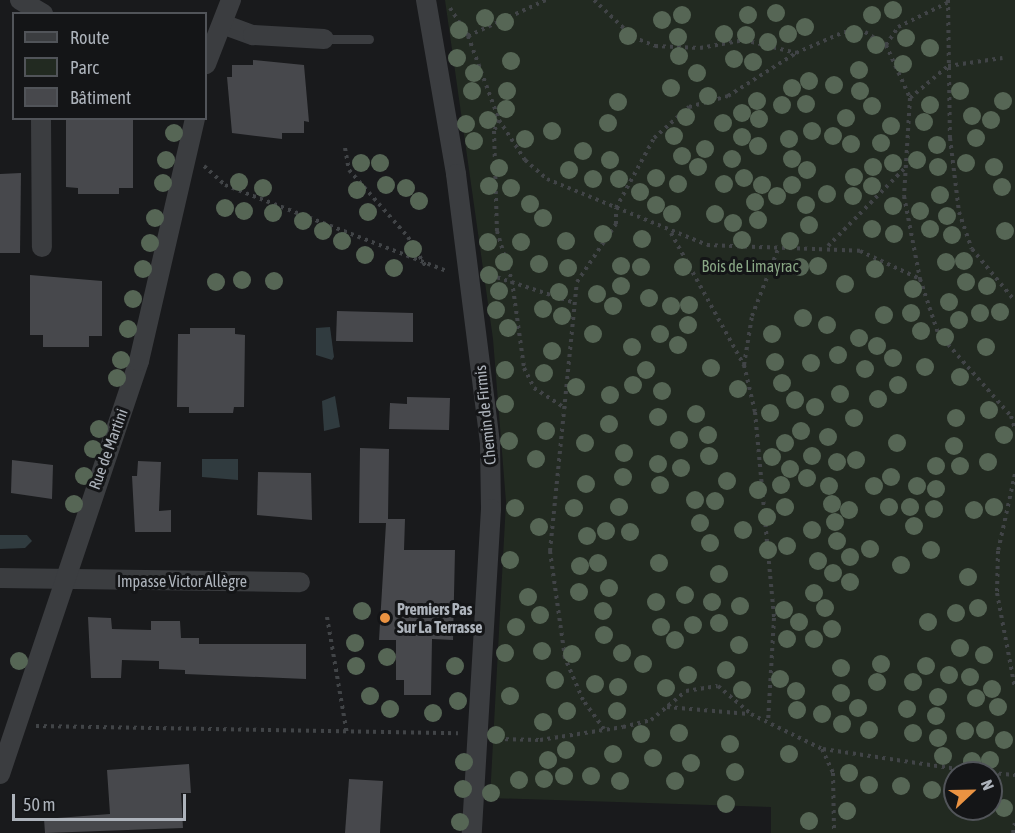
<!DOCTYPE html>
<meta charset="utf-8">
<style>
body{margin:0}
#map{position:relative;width:1015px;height:833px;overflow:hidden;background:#191a1c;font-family:"Asap Condensed",sans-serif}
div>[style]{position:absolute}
.green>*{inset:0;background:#222a21}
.water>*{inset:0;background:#303b3f}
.building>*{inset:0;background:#47484c}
.path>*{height:4px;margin-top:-2px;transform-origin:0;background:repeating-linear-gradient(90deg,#414447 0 3px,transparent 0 7.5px)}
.service>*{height:9px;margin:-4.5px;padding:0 4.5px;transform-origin:4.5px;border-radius:4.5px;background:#3b3d40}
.minor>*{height:20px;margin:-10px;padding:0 10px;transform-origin:10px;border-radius:10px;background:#3b3d40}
.trees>*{width:18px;height:18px;margin:-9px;border-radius:50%;background:#566655}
.dots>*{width:16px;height:16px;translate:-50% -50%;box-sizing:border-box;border:3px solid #141517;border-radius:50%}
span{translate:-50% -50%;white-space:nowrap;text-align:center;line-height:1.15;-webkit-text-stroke:6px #141517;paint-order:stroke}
.park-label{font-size:16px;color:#88a584}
.street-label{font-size:16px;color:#adb3bb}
.poi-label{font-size:16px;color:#adb3bb;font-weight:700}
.left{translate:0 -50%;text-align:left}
.legend{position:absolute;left:12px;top:12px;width:195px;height:108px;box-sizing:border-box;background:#141517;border:2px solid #515459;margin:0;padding:8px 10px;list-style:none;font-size:18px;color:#adb3bb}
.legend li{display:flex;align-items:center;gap:12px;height:30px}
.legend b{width:30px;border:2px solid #515459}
.north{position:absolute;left:943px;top:761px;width:60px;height:60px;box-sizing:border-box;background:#141517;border:2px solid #515459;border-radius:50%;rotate:68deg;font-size:16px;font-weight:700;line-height:24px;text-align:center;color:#adb3bb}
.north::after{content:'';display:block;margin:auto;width:21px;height:27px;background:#eb9342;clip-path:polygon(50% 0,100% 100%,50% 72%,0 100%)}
.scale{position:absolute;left:12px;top:794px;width:174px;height:27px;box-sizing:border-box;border:3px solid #adb3bb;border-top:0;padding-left:8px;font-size:18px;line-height:21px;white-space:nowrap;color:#adb3bb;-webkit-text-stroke:4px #141517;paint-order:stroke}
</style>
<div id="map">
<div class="green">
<div style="clip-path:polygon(evenodd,445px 0,1015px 0,1015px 833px,771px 833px,771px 807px,490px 798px,506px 502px,493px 339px,445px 0,955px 773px,991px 773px,991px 809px,955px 809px,955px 773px)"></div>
</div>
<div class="water">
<div style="clip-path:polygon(330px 327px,334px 357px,332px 360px,316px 355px,316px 328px)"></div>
<div style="clip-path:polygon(335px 396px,340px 427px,324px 431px,322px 401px)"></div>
<div style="clip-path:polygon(202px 459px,238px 459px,238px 480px,202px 477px)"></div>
<div style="clip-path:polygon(0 535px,27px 535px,32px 541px,25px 548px,0 549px)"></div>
</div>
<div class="building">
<div style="clip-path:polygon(253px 60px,304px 65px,309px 122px,304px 121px,304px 133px,282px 133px,282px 139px,232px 133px,227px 77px,232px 77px,232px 65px,253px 65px)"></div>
<div style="clip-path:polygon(66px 118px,133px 118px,133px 188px,119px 188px,119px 194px,78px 194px,78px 188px,66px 187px)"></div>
<div style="clip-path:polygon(21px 173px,20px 253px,0 253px,0 174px)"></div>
<div style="clip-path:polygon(30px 275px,102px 281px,102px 336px,89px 336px,89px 347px,43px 347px,43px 335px,30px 335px)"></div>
<div style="clip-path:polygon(337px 311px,413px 313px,413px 342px,336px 341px)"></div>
<div style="clip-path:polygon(190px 328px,235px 328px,235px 334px,245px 335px,244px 407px,234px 407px,233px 413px,189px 413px,189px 407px,177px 407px,178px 334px,190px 334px)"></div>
<div style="clip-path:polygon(407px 397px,450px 398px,449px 430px,389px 429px,390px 403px,407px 404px)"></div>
<div style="clip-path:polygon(360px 448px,389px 449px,388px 519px,405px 519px,404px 550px,455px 550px,453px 640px,432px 639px,431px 695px,404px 695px,404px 680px,396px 680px,396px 640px,379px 640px,386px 523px,359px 523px)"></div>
<div style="clip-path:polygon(12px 460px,53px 465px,52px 499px,11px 493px)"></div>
<div style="clip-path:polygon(138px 461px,161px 462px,159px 511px,171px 510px,171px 532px,135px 532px,132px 476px,137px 476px)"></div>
<div style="clip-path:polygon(258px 472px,311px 473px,312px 520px,257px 515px)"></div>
<div style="clip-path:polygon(88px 617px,111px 618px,112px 629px,151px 630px,151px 621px,180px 621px,181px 638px,199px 638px,199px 644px,306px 644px,306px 679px,185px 674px,185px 670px,159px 669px,159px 661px,122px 660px,121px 678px,91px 678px)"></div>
<div style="clip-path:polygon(189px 764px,191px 793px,181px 793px,183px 828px,45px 833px,44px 819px,110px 814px,107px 770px)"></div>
<div style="clip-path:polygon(349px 779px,383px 781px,380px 833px,345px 833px)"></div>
</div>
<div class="path">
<div style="left:594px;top:0;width:54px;rotate:43.5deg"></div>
<div style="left:633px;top:37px;width:24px;rotate:22deg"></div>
<div style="left:655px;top:46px;width:45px;rotate:2.5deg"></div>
<div style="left:700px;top:48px;width:45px;rotate:-10.3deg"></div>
<div style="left:744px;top:40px;width:54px;rotate:14deg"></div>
<div style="left:948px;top:0;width:138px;rotate:89.2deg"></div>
<div style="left:950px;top:138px;width:75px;rotate:83.1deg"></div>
<div style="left:959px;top:212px;width:39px;rotate:71deg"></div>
<div style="left:972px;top:249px;width:67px;rotate:50.4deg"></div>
<div style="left:450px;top:8px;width:33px;rotate:57deg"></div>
<div style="left:468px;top:36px;width:90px;rotate:69.7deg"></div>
<div style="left:499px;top:120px;width:48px;rotate:57deg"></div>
<div style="left:525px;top:160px;width:29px;rotate:41deg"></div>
<div style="left:547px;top:179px;width:173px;rotate:22.4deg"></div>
<div style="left:707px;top:245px;width:153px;rotate:2.2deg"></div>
<div style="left:860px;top:251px;width:66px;rotate:25deg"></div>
<div style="left:920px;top:279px;width:57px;rotate:71.6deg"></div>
<div style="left:938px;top:333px;width:111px;rotate:48.7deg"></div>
<div style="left:1011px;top:416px;width:14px;rotate:73deg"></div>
<div style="left:468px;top:36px;width:86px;rotate:-24.8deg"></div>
<div style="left:886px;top:45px;width:58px;rotate:65.6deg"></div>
<div style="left:910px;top:98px;width:98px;rotate:93.5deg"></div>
<div style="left:904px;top:196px;width:85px;rotate:79.1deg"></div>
<div style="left:910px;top:98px;width:50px;rotate:-40.1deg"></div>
<div style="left:948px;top:66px;width:55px;rotate:-8.4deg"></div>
<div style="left:499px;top:120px;width:12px;rotate:114deg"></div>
<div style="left:494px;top:131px;width:100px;rotate:88.3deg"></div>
<div style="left:497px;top:231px;width:52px;rotate:73.3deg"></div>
<div style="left:512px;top:281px;width:88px;rotate:82.1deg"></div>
<div style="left:524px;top:368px;width:22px;rotate:63deg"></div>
<div style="left:534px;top:388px;width:38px;rotate:33deg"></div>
<div style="left:345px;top:148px;width:22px;rotate:80deg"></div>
<div style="left:349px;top:170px;width:89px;rotate:48.6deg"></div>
<div style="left:408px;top:237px;width:35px;rotate:59deg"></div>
<div style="left:204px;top:166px;width:28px;rotate:42deg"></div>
<div style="left:225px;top:185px;width:238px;rotate:21.2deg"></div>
<div style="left:671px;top:233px;width:151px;rotate:61.1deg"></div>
<div style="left:744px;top:365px;width:48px;rotate:76.8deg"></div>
<div style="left:755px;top:412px;width:207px;rotate:84.7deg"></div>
<div style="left:774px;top:618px;width:105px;rotate:93.3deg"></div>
<div style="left:828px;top:246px;width:108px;rotate:-45.4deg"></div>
<div style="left:490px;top:275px;width:89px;rotate:18.2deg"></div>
<div style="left:744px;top:365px;width:50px;rotate:-80.7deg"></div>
<div style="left:752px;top:316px;width:72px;rotate:-68.8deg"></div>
<div style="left:1015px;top:474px;width:79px;rotate:102.4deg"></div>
<div style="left:998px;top:551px;width:42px;rotate:91.4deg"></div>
<div style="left:997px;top:593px;width:97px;rotate:79.3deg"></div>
<div style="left:327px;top:617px;width:119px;rotate:80.3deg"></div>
<div style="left:667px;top:707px;width:82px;rotate:4.9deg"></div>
<div style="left:36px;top:726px;width:422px;rotate:1deg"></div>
<div style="left:604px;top:729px;width:36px;rotate:-126deg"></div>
<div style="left:583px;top:700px;width:46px;rotate:-113.2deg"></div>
<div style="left:565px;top:658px;width:108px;rotate:-98deg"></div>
<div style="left:550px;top:551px;width:270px;rotate:-84.3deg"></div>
<div style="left:577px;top:282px;width:70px;rotate:-56.1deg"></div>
<div style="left:616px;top:224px;width:16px;rotate:-90deg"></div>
<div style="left:616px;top:208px;width:80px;rotate:-61.5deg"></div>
<div style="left:654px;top:138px;width:47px;rotate:-41.5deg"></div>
<div style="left:689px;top:107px;width:41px;rotate:-15.8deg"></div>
<div style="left:728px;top:96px;width:80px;rotate:-32.3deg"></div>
<div style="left:796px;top:53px;width:52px;rotate:-23.6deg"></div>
<div style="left:844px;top:32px;width:21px"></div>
<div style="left:865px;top:32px;width:25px;rotate:32deg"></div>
<div style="left:886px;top:45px;width:22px;rotate:-56deg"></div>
<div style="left:898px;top:27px;width:55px;rotate:-26.1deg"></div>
<div style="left:498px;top:739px;width:42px;rotate:1.4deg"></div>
<div style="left:540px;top:740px;width:84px;rotate:-8.9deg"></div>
<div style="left:623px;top:727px;width:29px;rotate:-14deg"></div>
<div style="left:651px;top:720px;width:45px;rotate:-39.6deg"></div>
<div style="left:686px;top:691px;width:32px;rotate:-9deg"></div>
<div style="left:718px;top:686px;width:43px;rotate:40.3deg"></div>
<div style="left:751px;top:714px;width:79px;rotate:26.2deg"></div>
<div style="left:822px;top:749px;width:26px;rotate:65deg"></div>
<div style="left:833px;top:773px;width:60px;rotate:89deg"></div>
<div style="left:823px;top:749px;width:163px;rotate:8.5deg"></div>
<div style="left:991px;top:773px;width:24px;rotate:5deg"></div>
<div style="left:1013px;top:833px;width:10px;rotate:-79deg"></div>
</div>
<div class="service">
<div style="left:324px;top:39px;width:45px"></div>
</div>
<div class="minor">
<div style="left:20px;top:0;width:27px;rotate:31deg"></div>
<div style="left:426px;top:0;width:177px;rotate:80.2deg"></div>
<div style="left:456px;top:174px;width:272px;rotate:82.8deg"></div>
<div style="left:490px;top:444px;width:65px;rotate:89.1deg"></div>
<div style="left:491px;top:509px;width:325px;rotate:93.4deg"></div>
<div style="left:225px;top:25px;width:30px;rotate:20deg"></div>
<div style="left:253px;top:35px;width:71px;rotate:3.2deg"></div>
<div style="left:206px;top:64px;width:69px;rotate:-68.7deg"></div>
<div style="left:41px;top:118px;width:129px;rotate:89.6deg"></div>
<div style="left:0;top:578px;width:300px;rotate:0.8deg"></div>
<div style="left:0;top:774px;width:436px;rotate:-71.4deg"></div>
<div style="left:139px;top:361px;width:249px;rotate:-77deg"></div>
</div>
<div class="trees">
<div style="left:893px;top:10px"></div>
<div style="left:776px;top:13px"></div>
<div style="left:682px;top:15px"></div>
<div style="left:748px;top:15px"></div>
<div style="left:872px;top:15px"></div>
<div style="left:485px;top:18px"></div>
<div style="left:662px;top:20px"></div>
<div style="left:505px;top:22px"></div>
<div style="left:805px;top:27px"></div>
<div style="left:459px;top:30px"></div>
<div style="left:724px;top:34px"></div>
<div style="left:788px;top:34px"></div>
<div style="left:854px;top:34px"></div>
<div style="left:746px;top:35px"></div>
<div style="left:628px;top:36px"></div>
<div style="left:678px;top:37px"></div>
<div style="left:906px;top:38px"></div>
<div style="left:768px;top:42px"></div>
<div style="left:876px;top:45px"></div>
<div style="left:930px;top:48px"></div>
<div style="left:679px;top:56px"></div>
<div style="left:457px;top:58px"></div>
<div style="left:734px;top:59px"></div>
<div style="left:511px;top:61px"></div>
<div style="left:753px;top:62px"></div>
<div style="left:903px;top:64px"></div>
<div style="left:859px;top:70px"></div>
<div style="left:474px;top:73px"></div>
<div style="left:697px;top:73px"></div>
<div style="left:809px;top:81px"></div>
<div style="left:834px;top:85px"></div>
<div style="left:671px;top:88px"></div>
<div style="left:792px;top:88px"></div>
<div style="left:472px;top:91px"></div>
<div style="left:507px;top:91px"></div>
<div style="left:860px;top:91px"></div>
<div style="left:960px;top:91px"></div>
<div style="left:708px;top:96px"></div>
<div style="left:757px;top:101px"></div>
<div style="left:1003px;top:101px"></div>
<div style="left:618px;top:102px"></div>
<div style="left:806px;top:104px"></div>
<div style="left:782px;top:105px"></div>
<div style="left:930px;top:105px"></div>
<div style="left:872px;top:106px"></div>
<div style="left:506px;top:109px"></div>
<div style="left:742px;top:113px"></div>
<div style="left:972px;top:116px"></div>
<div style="left:686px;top:117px"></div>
<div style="left:846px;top:118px"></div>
<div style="left:759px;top:119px"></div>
<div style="left:488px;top:120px"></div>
<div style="left:991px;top:120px"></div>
<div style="left:924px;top:122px"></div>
<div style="left:608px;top:123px"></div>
<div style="left:723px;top:123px"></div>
<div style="left:466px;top:124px"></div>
<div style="left:891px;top:126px"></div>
<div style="left:552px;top:131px"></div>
<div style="left:812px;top:131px"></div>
<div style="left:174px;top:133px"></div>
<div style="left:674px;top:136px"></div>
<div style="left:833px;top:136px"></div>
<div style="left:742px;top:137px"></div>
<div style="left:976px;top:138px"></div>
<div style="left:525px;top:139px"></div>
<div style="left:789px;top:139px"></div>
<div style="left:474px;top:141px"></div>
<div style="left:881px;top:143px"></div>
<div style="left:851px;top:144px"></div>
<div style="left:937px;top:145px"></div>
<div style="left:758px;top:146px"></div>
<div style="left:705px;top:149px"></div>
<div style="left:583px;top:151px"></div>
<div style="left:682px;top:156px"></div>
<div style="left:732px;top:159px"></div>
<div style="left:792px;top:159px"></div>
<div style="left:166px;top:160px"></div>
<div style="left:610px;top:160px"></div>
<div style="left:917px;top:160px"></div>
<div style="left:361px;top:163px"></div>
<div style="left:380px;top:163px"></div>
<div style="left:893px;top:163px"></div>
<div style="left:966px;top:163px"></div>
<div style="left:698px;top:167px"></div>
<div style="left:873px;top:167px"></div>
<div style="left:938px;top:167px"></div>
<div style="left:994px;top:167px"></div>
<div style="left:499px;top:168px"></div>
<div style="left:569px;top:170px"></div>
<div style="left:807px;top:170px"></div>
<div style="left:854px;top:177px"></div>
<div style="left:656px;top:178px"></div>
<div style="left:744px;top:178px"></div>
<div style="left:593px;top:179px"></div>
<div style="left:619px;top:179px"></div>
<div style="left:239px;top:182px"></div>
<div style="left:163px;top:183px"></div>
<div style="left:678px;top:184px"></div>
<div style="left:724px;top:184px"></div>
<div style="left:386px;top:185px"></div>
<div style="left:762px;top:185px"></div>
<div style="left:792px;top:185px"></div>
<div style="left:489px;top:186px"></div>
<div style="left:872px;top:186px"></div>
<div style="left:1002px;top:187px"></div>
<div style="left:263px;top:188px"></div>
<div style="left:406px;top:188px"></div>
<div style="left:511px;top:188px"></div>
<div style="left:357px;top:190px"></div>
<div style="left:640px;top:192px"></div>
<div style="left:827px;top:194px"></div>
<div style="left:940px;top:195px"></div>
<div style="left:777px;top:196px"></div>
<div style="left:853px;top:196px"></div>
<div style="left:419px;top:201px"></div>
<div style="left:755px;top:202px"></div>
<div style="left:530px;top:204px"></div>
<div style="left:656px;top:205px"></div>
<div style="left:806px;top:205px"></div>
<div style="left:893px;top:206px"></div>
<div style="left:225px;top:208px"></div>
<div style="left:244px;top:211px"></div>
<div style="left:920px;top:211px"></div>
<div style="left:368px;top:212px"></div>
<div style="left:273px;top:213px"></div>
<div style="left:672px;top:214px"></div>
<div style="left:715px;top:214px"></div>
<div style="left:947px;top:216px"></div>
<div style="left:155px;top:218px"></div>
<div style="left:543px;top:218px"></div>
<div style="left:758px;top:220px"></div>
<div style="left:303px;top:221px"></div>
<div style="left:733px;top:223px"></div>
<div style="left:809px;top:225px"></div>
<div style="left:872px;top:229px"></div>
<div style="left:930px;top:229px"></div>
<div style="left:323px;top:231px"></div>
<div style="left:1005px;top:231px"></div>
<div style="left:603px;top:234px"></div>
<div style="left:894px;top:234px"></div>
<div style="left:952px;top:235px"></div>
<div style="left:642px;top:239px"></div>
<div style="left:742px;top:240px"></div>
<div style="left:342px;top:241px"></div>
<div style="left:566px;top:241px"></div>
<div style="left:790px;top:241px"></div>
<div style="left:488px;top:242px"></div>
<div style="left:521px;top:242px"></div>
<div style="left:150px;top:243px"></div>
<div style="left:413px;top:249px"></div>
<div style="left:365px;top:255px"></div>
<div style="left:964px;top:261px"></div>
<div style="left:504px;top:262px"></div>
<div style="left:946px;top:262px"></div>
<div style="left:539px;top:264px"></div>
<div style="left:621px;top:266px"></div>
<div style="left:818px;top:266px"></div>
<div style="left:641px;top:267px"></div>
<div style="left:683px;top:267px"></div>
<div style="left:800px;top:267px"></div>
<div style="left:394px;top:268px"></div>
<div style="left:568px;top:268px"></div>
<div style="left:143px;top:269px"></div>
<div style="left:875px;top:269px"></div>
<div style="left:489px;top:275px"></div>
<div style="left:242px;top:280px"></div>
<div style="left:274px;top:281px"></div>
<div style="left:216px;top:282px"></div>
<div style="left:966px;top:282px"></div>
<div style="left:845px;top:284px"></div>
<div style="left:621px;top:286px"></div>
<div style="left:987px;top:286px"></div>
<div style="left:913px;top:289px"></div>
<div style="left:499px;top:291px"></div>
<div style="left:559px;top:292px"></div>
<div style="left:597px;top:294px"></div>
<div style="left:649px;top:298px"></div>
<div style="left:133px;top:299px"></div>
<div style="left:949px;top:302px"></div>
<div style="left:689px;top:305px"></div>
<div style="left:613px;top:306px"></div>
<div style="left:671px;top:306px"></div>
<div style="left:543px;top:309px"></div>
<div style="left:496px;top:310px"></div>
<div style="left:1000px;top:312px"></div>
<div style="left:911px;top:313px"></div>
<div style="left:980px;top:313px"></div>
<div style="left:884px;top:315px"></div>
<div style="left:562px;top:316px"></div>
<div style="left:803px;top:318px"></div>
<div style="left:959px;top:320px"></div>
<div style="left:688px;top:325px"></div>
<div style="left:827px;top:325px"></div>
<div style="left:508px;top:328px"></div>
<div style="left:128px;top:329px"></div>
<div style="left:921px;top:331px"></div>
<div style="left:593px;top:334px"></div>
<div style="left:660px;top:334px"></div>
<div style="left:772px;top:334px"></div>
<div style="left:945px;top:337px"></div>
<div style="left:859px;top:338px"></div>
<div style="left:678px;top:345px"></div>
<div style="left:877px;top:346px"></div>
<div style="left:632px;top:347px"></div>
<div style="left:986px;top:347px"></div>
<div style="left:552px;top:351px"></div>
<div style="left:838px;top:355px"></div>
<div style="left:893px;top:358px"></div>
<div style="left:121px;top:360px"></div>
<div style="left:775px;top:362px"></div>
<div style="left:811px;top:363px"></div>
<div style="left:925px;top:367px"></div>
<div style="left:711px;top:368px"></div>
<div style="left:865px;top:369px"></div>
<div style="left:505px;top:370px"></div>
<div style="left:646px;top:370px"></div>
<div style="left:544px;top:373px"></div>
<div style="left:960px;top:377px"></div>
<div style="left:117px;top:378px"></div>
<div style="left:782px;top:383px"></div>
<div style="left:633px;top:385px"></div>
<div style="left:898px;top:385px"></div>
<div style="left:576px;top:387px"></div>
<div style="left:738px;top:389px"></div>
<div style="left:662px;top:391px"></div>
<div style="left:840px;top:394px"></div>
<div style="left:610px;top:395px"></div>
<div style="left:878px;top:399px"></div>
<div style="left:795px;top:400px"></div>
<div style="left:505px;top:404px"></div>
<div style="left:815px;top:407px"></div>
<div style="left:989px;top:410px"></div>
<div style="left:770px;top:413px"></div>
<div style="left:696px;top:414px"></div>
<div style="left:658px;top:417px"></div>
<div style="left:854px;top:418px"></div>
<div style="left:956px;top:418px"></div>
<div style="left:609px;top:424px"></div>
<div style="left:99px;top:429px"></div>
<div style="left:546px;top:431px"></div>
<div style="left:801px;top:431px"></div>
<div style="left:708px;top:435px"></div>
<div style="left:1004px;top:435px"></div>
<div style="left:828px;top:437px"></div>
<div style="left:679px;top:440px"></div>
<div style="left:509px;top:441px"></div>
<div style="left:585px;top:443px"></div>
<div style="left:785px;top:443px"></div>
<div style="left:897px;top:443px"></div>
<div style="left:954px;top:446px"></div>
<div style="left:93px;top:449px"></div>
<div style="left:624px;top:453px"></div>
<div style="left:709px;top:456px"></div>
<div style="left:812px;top:456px"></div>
<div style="left:772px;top:457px"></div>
<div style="left:536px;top:459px"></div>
<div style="left:856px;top:460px"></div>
<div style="left:837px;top:462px"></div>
<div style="left:988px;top:462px"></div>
<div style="left:658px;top:464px"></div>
<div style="left:936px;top:466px"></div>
<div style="left:960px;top:466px"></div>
<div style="left:681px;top:468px"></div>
<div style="left:790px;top:469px"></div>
<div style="left:84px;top:476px"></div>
<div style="left:623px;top:477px"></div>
<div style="left:891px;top:477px"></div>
<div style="left:807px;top:478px"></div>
<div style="left:727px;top:481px"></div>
<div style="left:586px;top:484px"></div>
<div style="left:660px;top:485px"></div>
<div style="left:781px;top:485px"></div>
<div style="left:829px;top:486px"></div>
<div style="left:874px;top:486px"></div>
<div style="left:917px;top:486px"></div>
<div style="left:936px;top:489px"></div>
<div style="left:758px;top:490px"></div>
<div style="left:695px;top:500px"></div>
<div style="left:715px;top:501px"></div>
<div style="left:74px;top:504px"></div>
<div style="left:832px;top:504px"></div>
<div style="left:619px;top:507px"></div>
<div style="left:785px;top:507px"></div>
<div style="left:889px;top:507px"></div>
<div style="left:910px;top:507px"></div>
<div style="left:994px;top:507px"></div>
<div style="left:515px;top:508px"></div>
<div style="left:574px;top:508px"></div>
<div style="left:934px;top:509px"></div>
<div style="left:849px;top:510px"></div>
<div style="left:974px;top:510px"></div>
<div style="left:767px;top:517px"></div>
<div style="left:835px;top:522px"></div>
<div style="left:700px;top:523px"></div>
<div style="left:914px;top:526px"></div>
<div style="left:539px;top:527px"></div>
<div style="left:743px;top:530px"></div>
<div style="left:812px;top:530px"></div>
<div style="left:606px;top:531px"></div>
<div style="left:630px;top:532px"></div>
<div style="left:587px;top:536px"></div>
<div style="left:837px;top:541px"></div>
<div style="left:710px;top:543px"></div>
<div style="left:787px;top:546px"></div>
<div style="left:870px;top:549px"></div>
<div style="left:768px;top:550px"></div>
<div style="left:931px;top:550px"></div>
<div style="left:850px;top:557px"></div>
<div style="left:510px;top:560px"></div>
<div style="left:818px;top:561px"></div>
<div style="left:598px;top:563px"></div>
<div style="left:659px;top:563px"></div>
<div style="left:901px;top:565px"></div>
<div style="left:580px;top:566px"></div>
<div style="left:833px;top:573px"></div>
<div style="left:719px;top:574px"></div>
<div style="left:968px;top:577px"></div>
<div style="left:850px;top:582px"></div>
<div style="left:609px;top:588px"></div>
<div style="left:579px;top:592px"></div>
<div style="left:814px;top:593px"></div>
<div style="left:685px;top:595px"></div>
<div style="left:528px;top:597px"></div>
<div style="left:656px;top:602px"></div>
<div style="left:712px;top:602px"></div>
<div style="left:740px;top:606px"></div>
<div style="left:825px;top:608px"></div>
<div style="left:978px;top:608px"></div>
<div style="left:784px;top:610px"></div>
<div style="left:362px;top:611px"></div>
<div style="left:603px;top:611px"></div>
<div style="left:956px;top:613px"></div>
<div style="left:540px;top:615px"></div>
<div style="left:799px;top:622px"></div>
<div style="left:928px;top:622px"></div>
<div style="left:719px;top:623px"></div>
<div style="left:693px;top:625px"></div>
<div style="left:516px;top:627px"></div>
<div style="left:661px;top:627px"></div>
<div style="left:832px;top:629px"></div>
<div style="left:604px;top:635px"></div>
<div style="left:787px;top:639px"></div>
<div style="left:814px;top:639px"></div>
<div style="left:675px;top:640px"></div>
<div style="left:355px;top:643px"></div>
<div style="left:739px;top:645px"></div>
<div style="left:960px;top:648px"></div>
<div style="left:542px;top:651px"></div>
<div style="left:505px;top:653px"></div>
<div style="left:622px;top:653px"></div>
<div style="left:572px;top:654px"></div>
<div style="left:984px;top:655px"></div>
<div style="left:387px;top:657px"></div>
<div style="left:19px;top:661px"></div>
<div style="left:643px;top:664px"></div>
<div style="left:881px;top:664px"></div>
<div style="left:356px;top:666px"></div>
<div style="left:455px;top:666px"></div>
<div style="left:926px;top:666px"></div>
<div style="left:841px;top:668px"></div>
<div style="left:726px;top:670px"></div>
<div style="left:688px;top:675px"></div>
<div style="left:949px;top:675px"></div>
<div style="left:970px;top:677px"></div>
<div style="left:780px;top:679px"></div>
<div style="left:555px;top:680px"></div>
<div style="left:877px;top:682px"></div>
<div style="left:913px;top:682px"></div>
<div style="left:595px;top:684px"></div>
<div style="left:618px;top:687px"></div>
<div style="left:666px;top:688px"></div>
<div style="left:992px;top:689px"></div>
<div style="left:742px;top:690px"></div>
<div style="left:796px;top:691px"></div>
<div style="left:841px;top:693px"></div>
<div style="left:370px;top:696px"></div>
<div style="left:510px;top:696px"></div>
<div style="left:938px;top:697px"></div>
<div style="left:976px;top:698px"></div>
<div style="left:458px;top:701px"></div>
<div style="left:998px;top:707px"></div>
<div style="left:858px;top:708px"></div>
<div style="left:390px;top:709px"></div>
<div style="left:907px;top:709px"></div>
<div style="left:797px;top:710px"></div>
<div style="left:567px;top:711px"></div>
<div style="left:617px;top:711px"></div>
<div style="left:433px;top:713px"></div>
<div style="left:822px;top:714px"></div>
<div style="left:936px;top:716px"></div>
<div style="left:543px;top:722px"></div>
<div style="left:842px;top:724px"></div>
<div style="left:869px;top:730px"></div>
<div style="left:985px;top:730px"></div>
<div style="left:965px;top:731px"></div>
<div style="left:679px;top:733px"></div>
<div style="left:913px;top:733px"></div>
<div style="left:641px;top:734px"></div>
<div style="left:496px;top:735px"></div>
<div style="left:938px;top:738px"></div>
<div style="left:1004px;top:740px"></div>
<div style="left:730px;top:744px"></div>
<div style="left:566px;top:750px"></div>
<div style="left:613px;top:754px"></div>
<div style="left:789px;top:754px"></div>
<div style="left:943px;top:756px"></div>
<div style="left:653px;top:758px"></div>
<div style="left:548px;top:760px"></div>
<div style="left:990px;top:760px"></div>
<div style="left:972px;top:761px"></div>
<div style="left:464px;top:762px"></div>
<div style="left:691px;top:763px"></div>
<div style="left:735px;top:772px"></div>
<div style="left:849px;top:773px"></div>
<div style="left:564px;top:776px"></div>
<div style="left:591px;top:776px"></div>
<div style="left:544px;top:779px"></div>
<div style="left:519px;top:780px"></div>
<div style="left:620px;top:781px"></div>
<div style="left:675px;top:781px"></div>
<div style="left:869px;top:785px"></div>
<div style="left:901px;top:786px"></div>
<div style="left:463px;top:789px"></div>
<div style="left:932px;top:790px"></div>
<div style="left:491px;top:793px"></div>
<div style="left:726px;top:804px"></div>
<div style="left:1004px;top:808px"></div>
<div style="left:847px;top:811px"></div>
<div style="left:809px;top:821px"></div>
<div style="left:460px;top:822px"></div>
</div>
<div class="dots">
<div style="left:385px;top:618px;background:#eb9342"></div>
</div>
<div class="park-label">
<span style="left:750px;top:266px">Bois de Limayrac</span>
</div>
<div class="street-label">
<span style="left:485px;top:415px;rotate:-96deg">Chemin de Firmis</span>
<span style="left:108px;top:449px;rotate:-70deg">Rue de Martini</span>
<span style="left:182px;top:581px">Impasse Victor Allègre</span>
</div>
<div class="poi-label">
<span class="left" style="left:397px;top:618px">Premiers Pas<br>Sur La Terrasse</span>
</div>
<ul class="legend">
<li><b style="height:8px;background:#3b3d40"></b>Route</li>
<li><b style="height:16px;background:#222a21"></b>Parc</li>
<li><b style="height:16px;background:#47484c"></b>Bâtiment</li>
</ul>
<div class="north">N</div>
<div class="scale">50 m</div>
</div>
